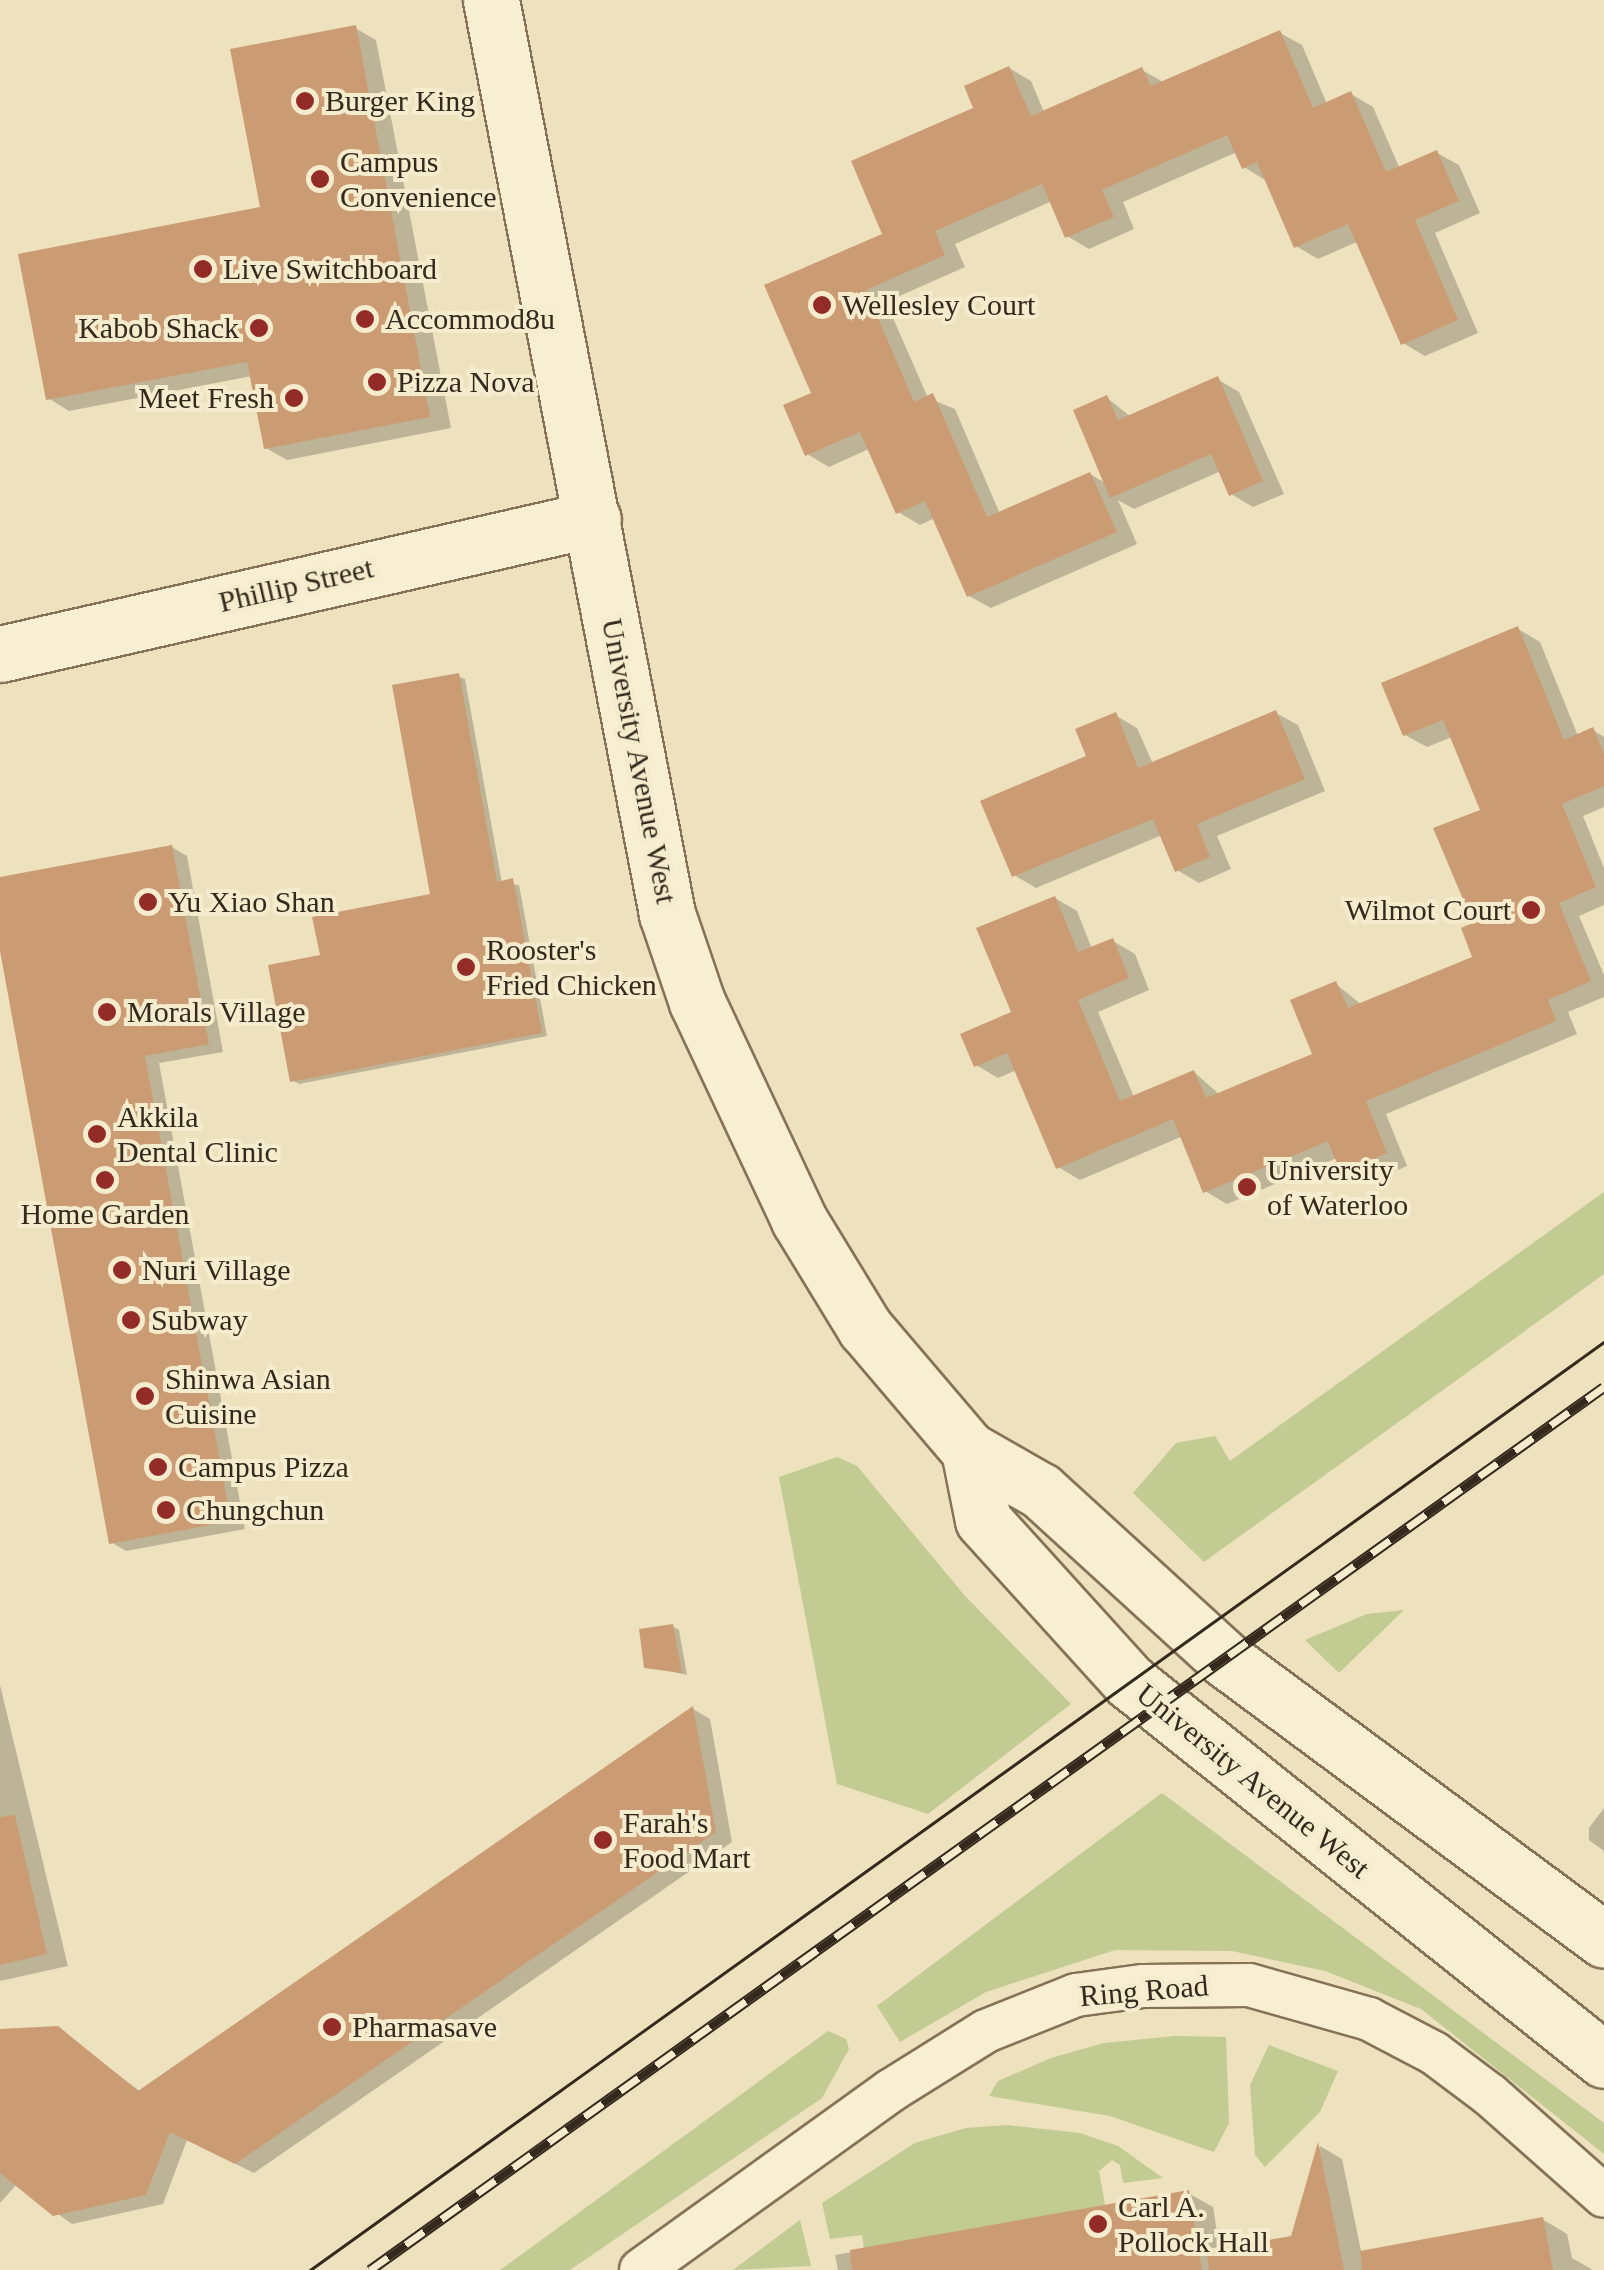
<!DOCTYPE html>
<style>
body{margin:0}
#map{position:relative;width:1604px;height:2270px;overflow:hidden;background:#ede1be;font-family:Georgia,serif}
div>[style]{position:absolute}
.green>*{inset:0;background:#c1cb92}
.shadow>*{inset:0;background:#0003}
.building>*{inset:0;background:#cb9c74}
.roads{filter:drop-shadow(2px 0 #857257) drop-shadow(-2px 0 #857257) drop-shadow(0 2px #857257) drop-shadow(0 -2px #857257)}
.minor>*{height:42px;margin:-21px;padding:0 21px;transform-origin:21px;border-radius:21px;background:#f8eed1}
.tertiary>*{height:55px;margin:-27.5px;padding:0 27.5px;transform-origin:27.5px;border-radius:27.5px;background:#f8eed1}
.secondary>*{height:55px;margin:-27.5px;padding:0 27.5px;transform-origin:27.5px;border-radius:27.5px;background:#f8eed1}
.tram>*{height:2.5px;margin:-1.25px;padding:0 1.25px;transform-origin:1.25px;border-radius:1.25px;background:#34291c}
.rail>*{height:11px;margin-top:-5.5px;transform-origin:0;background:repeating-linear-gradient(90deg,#f5ebcd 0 22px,#34291c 0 44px);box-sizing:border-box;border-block:2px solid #34291c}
.dots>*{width:28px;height:28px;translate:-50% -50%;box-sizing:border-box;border:5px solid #f5ebcd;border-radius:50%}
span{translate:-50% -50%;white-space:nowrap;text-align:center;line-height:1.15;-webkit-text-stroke:8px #f5ebcd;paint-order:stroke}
.poi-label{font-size:30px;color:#34291c}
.left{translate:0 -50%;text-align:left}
.right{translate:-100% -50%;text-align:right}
.street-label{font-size:30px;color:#34291c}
</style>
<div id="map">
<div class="green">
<div style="clip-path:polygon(1604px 1192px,1604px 1274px,1204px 1562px,1133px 1493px,1176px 1443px,1215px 1436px,1230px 1461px)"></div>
<div style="clip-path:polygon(837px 1457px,857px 1466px,965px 1596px,1071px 1704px,928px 1814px,837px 1784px,779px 1477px)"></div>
<div style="clip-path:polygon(1404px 1610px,1339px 1673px,1305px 1640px,1367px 1614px)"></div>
<div style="clip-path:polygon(1162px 1793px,1604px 2123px,1604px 2154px,1421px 2009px,1325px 1971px,1232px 1951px,1115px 1950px,986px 1992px,900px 2042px,877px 2006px)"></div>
<div style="clip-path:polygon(828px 2031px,846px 2039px,849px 2049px,822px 2098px,570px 2270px,500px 2270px)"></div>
<div style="clip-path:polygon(1175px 2036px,1226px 2037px,1229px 2123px,1214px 2152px,1110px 2116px,989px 2096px,998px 2081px,1051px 2058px,1104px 2043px)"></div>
<div style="clip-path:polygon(1269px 2045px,1338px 2071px,1320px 2112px,1265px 2167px,1255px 2155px,1250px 2085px)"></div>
<div style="clip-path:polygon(1007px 2125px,1080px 2133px,1118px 2146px,1163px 2178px,1123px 2183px,1120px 2165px,1112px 2160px,1099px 2171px,1105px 2205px,864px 2248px,862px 2235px,830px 2239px,822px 2203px,915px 2143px,966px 2128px)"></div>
<div style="clip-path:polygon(800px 2220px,811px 2266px,733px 2270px)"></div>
</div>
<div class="shadow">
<div style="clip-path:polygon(355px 28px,376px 40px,451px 428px,287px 460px,266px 448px,252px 376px,69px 411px,48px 398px,263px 209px)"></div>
<div style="clip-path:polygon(1280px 33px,1302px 45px,1327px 104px,1351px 94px,1373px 107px,1400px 169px,1437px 153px,1459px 165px,1480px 213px,1435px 233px,1478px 333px,1425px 356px,1403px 343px,1359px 241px,1318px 259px,1296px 246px,1265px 180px,1244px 167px,1237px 152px,1123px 202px,1134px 229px,1089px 249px,1067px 236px,1052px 201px,955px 244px,965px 267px,886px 302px,928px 398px,955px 409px,1000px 514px,1090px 474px,1107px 484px,1106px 397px,1131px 417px,1217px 379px,1239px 392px,1284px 494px,1253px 507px,1231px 494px,1221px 471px,1134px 509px,1118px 500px,1137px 544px,991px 608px,969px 596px,935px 518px,920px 525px,898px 512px,871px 448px,829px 467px,807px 454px,814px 395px,886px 235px,1009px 68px,1031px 81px,1044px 112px,1142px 70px,1165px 83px)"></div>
<div style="clip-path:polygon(1518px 629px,1540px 642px,1578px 736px,1593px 730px,1604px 737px,1604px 807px,1583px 816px,1604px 868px,1604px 905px,1579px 916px,1604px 975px,1604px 997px,1568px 1012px,1577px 1034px,1386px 1114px,1407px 1166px,1365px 1184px,1343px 1171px,1337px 1158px,1227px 1204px,1205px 1191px,1183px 1136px,1080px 1180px,1058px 1167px,1017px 1070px,998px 1078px,976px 1065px,1014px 1014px,1055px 898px,1077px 911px,1092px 949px,1113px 941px,1135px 954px,1149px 990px,1098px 1012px,1134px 1097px,1194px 1072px,1220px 1095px,1315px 1055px,1336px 984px,1362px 1005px,1476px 958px,1483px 811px,1452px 737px,1427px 747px,1405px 735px)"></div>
<div style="clip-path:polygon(458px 676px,465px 679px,502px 883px,519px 885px,547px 1036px,299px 1084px,292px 1080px,323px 957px,433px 896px)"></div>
<div style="clip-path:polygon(1276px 713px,1298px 725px,1325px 791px,1217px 836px,1231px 869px,1199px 883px,1177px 870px,1162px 835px,1036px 888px,1014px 875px,1115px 715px,1137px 728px,1153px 764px)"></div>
<div style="clip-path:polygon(172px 847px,187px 856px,223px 1052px,159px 1063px,245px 1529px,126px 1551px,111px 1542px,0 940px,0 880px)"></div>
<div style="clip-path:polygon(672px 1626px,679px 1630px,687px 1675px,646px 1666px)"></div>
<div style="clip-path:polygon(0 1685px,68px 1966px,0 1981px)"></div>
<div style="clip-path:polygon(693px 1709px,710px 1719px,732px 1842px,254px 2173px,187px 2140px,163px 2204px,72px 2224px,17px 2184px,0 2203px,0 2031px,57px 2028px,141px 2092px)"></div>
<div style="clip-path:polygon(1604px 1808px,1604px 1851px,1589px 1840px,1589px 1828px)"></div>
<div style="clip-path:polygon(1320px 2146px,1342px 2159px,1365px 2270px,1542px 2219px,1567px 2234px,1572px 2258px,1593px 2270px,838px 2270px,835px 2255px,1188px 2193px,1213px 2207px,1220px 2251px,1293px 2238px)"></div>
</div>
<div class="building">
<div style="clip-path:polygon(356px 25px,430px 417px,264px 449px,247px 362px,46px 400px,18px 254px,260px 207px,230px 49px)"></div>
<div style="clip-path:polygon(1280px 30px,1313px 108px,1351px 91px,1386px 172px,1437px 150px,1459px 201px,1415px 220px,1458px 320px,1401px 345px,1348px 224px,1294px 248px,1257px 162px,1242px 169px,1227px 135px,1102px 190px,1114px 217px,1065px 238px,1042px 184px,935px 231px,945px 255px,866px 290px,914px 402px,933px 393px,987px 517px,1090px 472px,1117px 532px,967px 597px,925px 501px,896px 514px,860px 432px,805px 456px,783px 405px,811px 393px,764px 285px,882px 234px,851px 161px,973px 108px,964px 86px,1009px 66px,1031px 116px,1142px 67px,1151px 86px)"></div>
<div style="clip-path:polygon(1218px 376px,1263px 481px,1229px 496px,1211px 454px,1110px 498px,1073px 410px,1107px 395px,1118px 420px)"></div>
<div style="clip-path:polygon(1518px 626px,1564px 740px,1593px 727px,1604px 754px,1604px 786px,1562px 804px,1596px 887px,1559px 903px,1591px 981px,1548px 1000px,1556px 1021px,1366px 1101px,1387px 1153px,1341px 1173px,1328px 1141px,1203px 1193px,1173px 1119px,1056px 1169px,1007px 1053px,974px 1067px,960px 1034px,1011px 1012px,976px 928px,1055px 896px,1078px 952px,1113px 938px,1129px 978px,1078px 1000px,1120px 1101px,1194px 1070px,1206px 1098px,1312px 1054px,1290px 1000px,1336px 981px,1348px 1008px,1472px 957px,1461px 928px,1473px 923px,1433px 828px,1480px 810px,1443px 720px,1403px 736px,1381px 683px)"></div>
<div style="clip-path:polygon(459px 673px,497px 882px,513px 878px,542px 1033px,290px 1082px,268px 965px,320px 955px,312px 917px,430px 894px,392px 685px)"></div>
<div style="clip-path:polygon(1276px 710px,1305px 779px,1197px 824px,1210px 857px,1175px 872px,1153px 819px,1012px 877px,980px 801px,1086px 756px,1075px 729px,1116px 712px,1138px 768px)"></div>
<div style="clip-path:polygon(172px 845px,209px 1044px,145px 1056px,231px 1521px,109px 1544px,0 951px,0 877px)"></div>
<div style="clip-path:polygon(673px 1624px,682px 1673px,644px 1668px,639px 1629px)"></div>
<div style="clip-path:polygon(693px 1706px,716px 1832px,235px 2164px,170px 2132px,146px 2195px,53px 2216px,0 2173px,0 2029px,58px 2026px,138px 2091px)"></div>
<div style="clip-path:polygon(15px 1815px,47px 1954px,0 1965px,0 1817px)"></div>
<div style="clip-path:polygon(1318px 2142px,1344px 2270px,1209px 2270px,1207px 2251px,1291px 2236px)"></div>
<div style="clip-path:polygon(1189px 2190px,1202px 2270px,852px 2270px,850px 2250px)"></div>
<div style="clip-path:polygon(1543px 2217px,1553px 2270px,1362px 2270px,1360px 2251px)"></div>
</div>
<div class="roads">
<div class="minor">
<div style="left:641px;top:2270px;width:307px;rotate:-35.7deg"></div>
<div style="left:890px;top:2091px;width:113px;rotate:-32deg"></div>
<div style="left:986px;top:2031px;width:97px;rotate:-21.8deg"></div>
<div style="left:1076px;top:1995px;width:68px;rotate:-7.7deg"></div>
<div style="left:1143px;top:1986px;width:106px;rotate:-0.5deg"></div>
<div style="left:1249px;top:1985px;width:125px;rotate:15.8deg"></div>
<div style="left:1369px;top:2019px;width:73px;rotate:27.6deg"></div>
<div style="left:1434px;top:2053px;width:70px;rotate:36.9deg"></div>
<div style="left:1490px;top:2095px;width:152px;rotate:41.5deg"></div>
</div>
<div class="tertiary">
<div style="left:0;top:654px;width:608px;rotate:-12.83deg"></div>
</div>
<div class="secondary">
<div style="left:491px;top:0;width:931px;rotate:79.1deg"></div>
<div style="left:667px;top:914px;width:93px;rotate:71.2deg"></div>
<div style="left:697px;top:1002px;width:241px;rotate:64.9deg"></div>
<div style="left:799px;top:1220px;width:127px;rotate:58.6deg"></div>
<div style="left:865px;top:1328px;width:160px;rotate:49.6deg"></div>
<div style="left:969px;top:1450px;width:83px;rotate:29.7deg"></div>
<div style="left:1041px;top:1491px;width:251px;rotate:42.4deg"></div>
<div style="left:1226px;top:1660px;width:470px;rotate:36.5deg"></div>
<div style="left:969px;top:1450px;width:71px;rotate:78.7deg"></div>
<div style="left:983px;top:1520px;width:219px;rotate:47.8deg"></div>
<div style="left:1130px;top:1682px;width:606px;rotate:38.57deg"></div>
</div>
</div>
<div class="tram">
<div style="left:310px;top:2270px;width:1592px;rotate:-35.65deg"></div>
</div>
<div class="rail">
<div style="left:370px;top:2270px;width:1517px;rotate:-35.59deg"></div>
</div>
<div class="dots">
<div style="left:305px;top:101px;background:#932c27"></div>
<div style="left:320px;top:179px;background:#932c27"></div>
<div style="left:203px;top:269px;background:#932c27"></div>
<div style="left:822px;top:305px;background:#932c27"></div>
<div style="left:365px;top:319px;background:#932c27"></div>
<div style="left:259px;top:328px;background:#932c27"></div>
<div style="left:377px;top:382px;background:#932c27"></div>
<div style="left:294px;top:398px;background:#932c27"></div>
<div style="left:148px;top:902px;background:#932c27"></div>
<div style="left:1531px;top:910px;background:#932c27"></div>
<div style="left:466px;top:967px;background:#932c27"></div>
<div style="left:107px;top:1012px;background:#932c27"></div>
<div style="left:97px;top:1134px;background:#932c27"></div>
<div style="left:105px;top:1180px;background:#932c27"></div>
<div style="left:1247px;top:1187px;background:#932c27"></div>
<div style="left:122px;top:1270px;background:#932c27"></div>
<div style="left:131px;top:1320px;background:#932c27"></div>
<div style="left:145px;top:1396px;background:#932c27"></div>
<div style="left:158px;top:1467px;background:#932c27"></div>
<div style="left:166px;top:1510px;background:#932c27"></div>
<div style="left:603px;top:1840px;background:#932c27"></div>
<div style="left:332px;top:2027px;background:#932c27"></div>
<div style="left:1098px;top:2224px;background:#932c27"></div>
</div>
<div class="poi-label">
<span class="left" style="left:325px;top:101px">Burger King</span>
<span class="left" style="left:340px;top:179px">Campus<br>Convenience</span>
<span class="left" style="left:223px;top:269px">Live Switchboard</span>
<span class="left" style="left:842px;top:305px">Wellesley Court</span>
<span class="left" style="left:385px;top:319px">Accommod8u</span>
<span class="right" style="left:239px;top:328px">Kabob Shack</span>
<span class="left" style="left:397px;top:382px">Pizza Nova</span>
<span class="right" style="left:274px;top:398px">Meet Fresh</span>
<span class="left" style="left:168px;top:902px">Yu Xiao Shan</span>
<span class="right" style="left:1511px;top:910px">Wilmot Court</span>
<span class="left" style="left:486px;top:967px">Rooster's<br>Fried Chicken</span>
<span class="left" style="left:127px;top:1012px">Morals Village</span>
<span class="left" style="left:117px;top:1134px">Akkila<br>Dental Clinic</span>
<span class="left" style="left:1267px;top:1187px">University<br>of Waterloo</span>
<span style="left:105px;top:1214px">Home Garden</span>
<span class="left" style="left:142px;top:1270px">Nuri Village</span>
<span class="left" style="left:151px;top:1320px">Subway</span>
<span class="left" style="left:165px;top:1396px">Shinwa Asian<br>Cuisine</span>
<span class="left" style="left:178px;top:1467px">Campus Pizza</span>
<span class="left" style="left:186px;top:1510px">Chungchun</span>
<span class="left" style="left:623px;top:1840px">Farah's<br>Food Mart</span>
<span class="left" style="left:352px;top:2027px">Pharmasave</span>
<span class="left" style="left:1118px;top:2224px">Carl A.<br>Pollock Hall</span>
</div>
<div class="street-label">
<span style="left:296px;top:585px;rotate:-13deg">Phillip Street</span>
<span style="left:639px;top:761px;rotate:79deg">University Avenue West</span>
<span style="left:1253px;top:1781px;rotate:39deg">University Avenue West</span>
<span style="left:1144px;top:1991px;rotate:-5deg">Ring Road</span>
</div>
</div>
